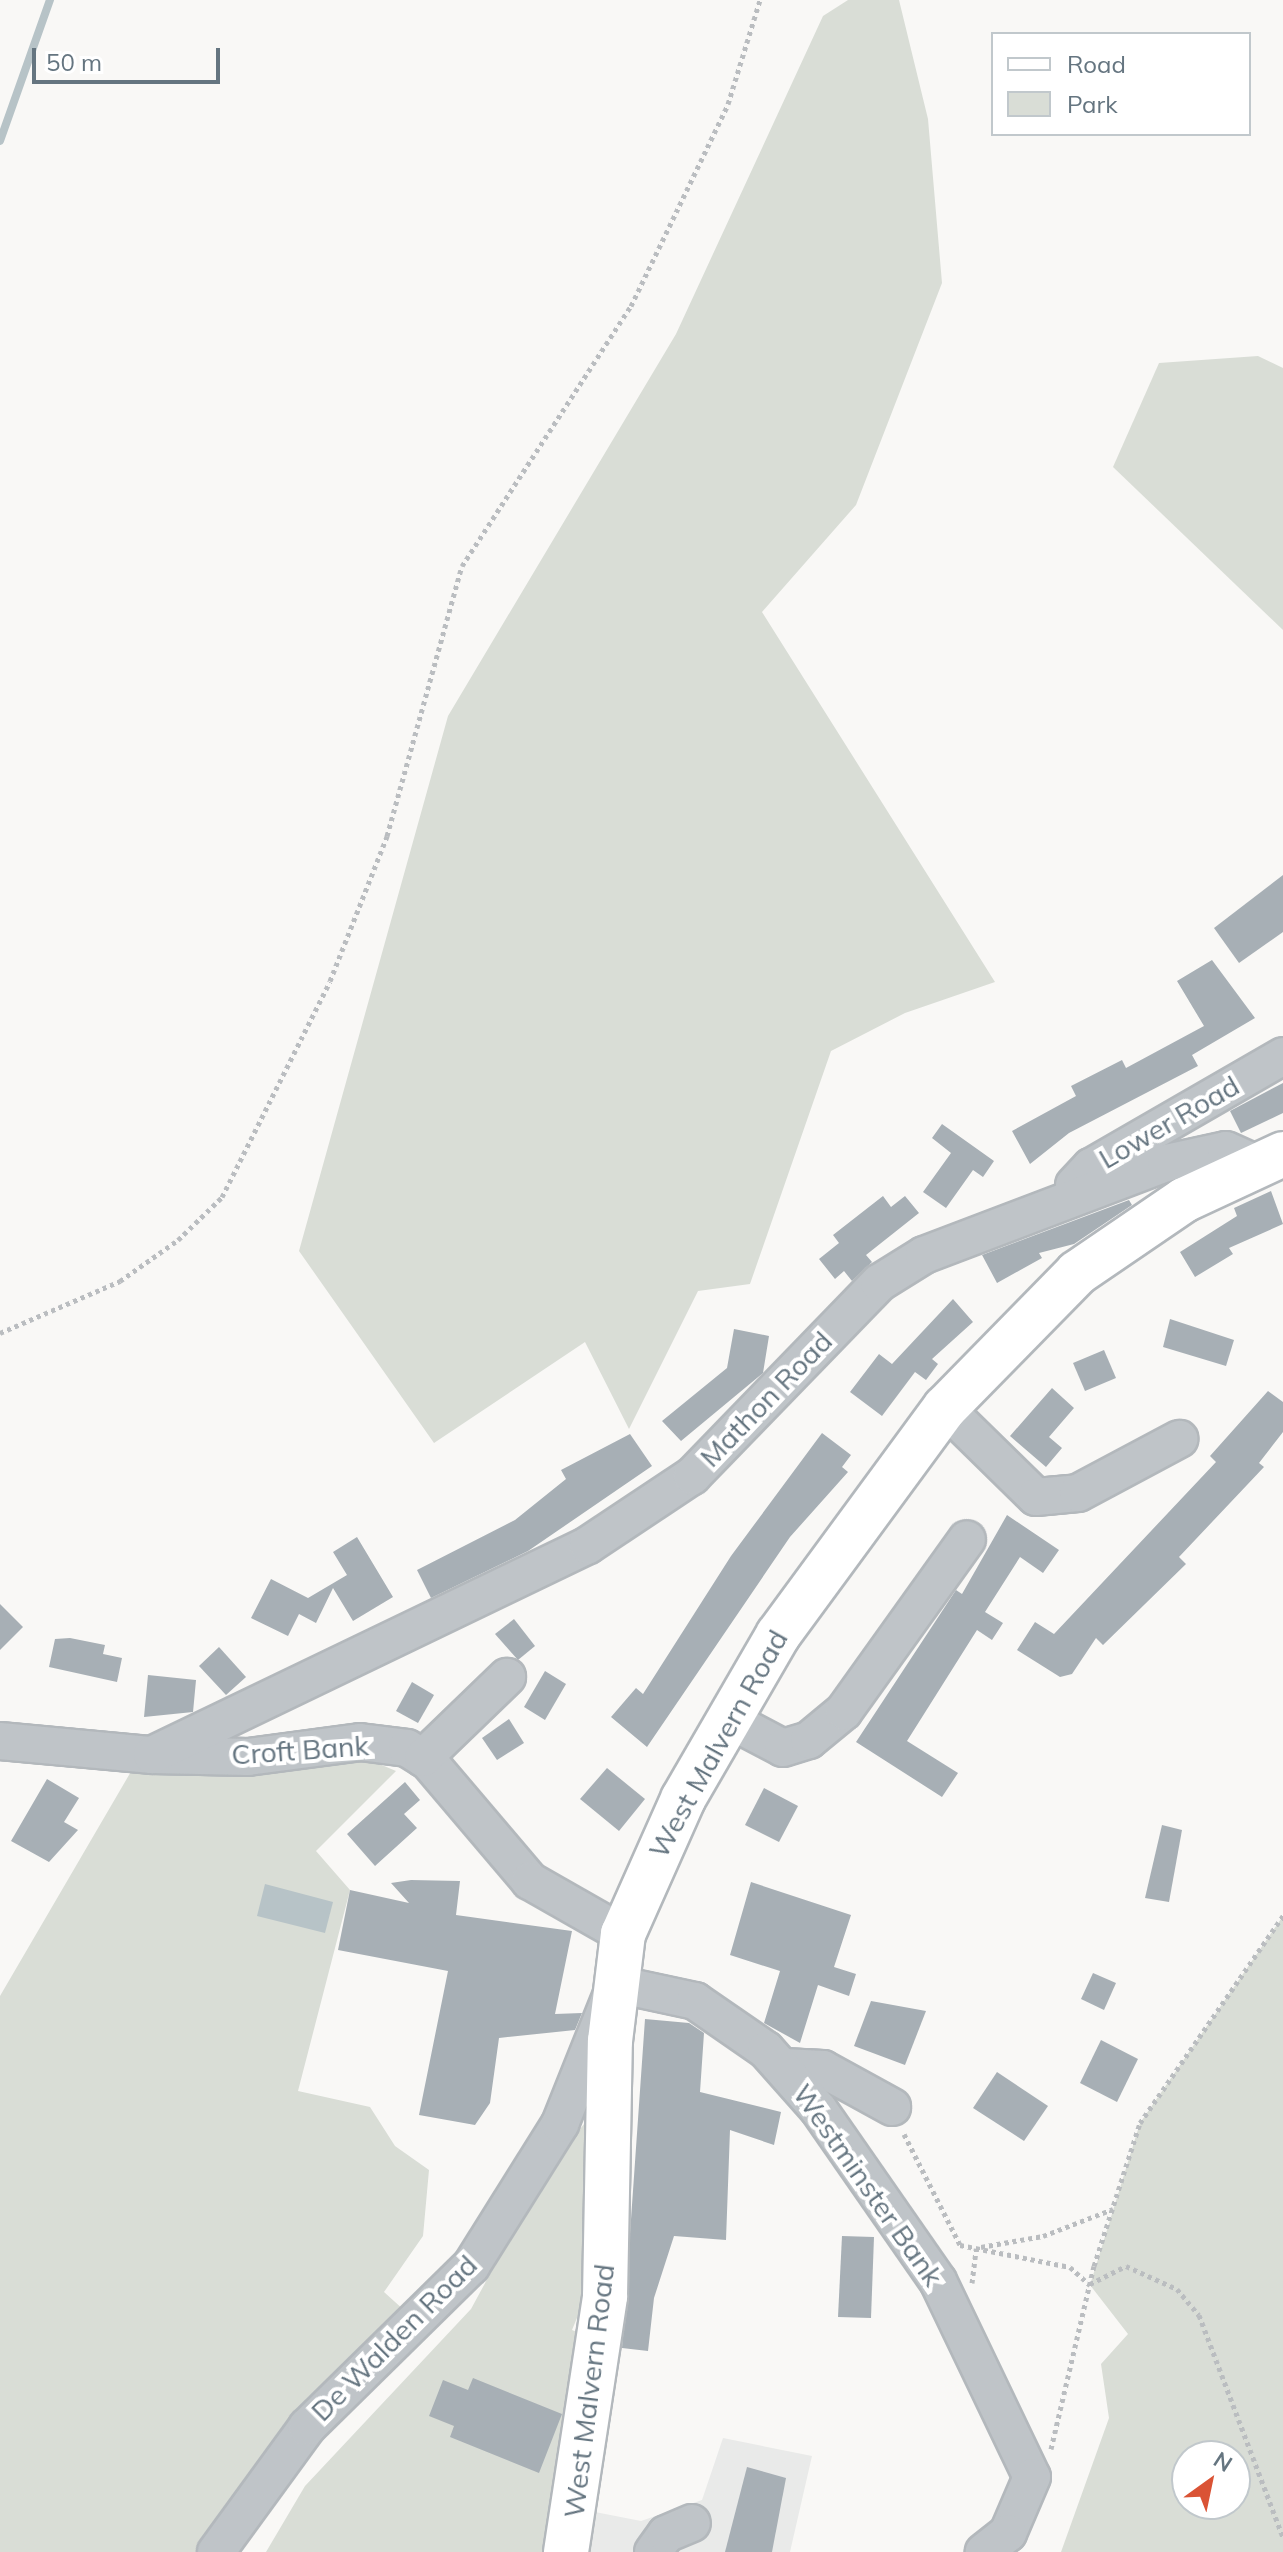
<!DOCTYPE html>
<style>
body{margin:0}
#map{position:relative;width:1283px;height:2552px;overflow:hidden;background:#f9f8f6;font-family:Mulish,sans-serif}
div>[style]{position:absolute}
.built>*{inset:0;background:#e9eae9}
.green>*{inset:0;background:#d9ddd6}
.water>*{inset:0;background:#b7c3c7}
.stream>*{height:8px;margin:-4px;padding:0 4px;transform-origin:4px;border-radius:4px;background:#b7c3c7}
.building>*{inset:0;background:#a7afb5}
.path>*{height:5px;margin-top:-2.5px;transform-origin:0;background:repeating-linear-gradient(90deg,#babdc0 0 4px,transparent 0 8px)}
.roads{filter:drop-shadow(2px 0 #b3b8bc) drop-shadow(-2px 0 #b3b8bc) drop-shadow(0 2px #b3b8bc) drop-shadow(0 -2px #b3b8bc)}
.minor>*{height:36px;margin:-18px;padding:0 18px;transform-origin:18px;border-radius:18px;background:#bfc4c8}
.major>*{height:44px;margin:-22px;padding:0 22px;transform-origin:22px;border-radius:22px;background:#fff}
span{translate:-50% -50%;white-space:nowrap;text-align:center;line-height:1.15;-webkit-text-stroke:8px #fff;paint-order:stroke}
.street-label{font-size:28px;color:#657580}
.legend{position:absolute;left:991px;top:32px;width:260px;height:104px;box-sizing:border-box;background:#fff;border:2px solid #c1c8cc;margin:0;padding:10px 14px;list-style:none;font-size:24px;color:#657580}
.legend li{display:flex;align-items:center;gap:16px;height:40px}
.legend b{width:40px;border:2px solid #c1c8cc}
.north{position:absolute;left:1171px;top:2440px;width:80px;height:80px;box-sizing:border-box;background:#fff;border:2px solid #c1c8cc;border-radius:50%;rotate:33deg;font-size:22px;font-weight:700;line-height:32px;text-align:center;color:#657580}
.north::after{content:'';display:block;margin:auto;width:28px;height:36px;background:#da5335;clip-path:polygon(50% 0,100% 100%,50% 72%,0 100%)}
.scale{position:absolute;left:32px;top:48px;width:188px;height:36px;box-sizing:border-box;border:4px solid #657580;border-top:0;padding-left:10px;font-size:24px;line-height:28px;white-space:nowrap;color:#657580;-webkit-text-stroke:6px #fff;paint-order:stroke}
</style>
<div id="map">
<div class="built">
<div style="clip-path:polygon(723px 2438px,812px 2456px,790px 2552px,587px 2552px,595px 2512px,641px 2521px,702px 2500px)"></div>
</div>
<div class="green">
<div style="clip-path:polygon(848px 0,899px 0,928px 119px,942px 283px,856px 505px,762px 612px,995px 982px,905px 1013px,831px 1051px,750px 1284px,698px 1291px,629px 1429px,585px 1342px,434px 1443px,299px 1251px,448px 716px,676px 334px,823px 16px)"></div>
<div style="clip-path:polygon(1258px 356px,1283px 368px,1283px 630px,1113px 467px,1159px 363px)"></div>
<div style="clip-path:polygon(365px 1758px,396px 1771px,316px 1851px,350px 1890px,298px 2091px,370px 2107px,395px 2146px,429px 2170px,423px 2236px,384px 2292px,405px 2311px,307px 2398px,197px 2552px,0 2552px,0 1996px,136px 1763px,232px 1776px)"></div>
<div style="clip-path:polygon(evenodd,1283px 1916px,1283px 2552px,1061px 2552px,1109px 2418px,1101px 2364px,1128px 2334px,1090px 2285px,1140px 2123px,1283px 1916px,1187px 2456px,1235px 2456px,1235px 2504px,1187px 2504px,1187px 2456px)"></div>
<div style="clip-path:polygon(589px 2118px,594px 2277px,572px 2330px,589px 2337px,551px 2552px,266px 2552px,305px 2486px,471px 2309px,547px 2169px)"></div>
</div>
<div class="water">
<div style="clip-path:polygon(265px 1884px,333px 1902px,325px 1933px,257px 1916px)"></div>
</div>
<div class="stream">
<div style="left:0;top:141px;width:150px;rotate:-70.5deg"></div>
</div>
<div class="building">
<div style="clip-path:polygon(1283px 875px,1283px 932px,1239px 963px,1214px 928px)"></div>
<div style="clip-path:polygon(1212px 960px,1255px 1018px,1192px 1055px,1198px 1066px,1069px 1133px,1030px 1164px,1012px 1131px,1076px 1096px,1071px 1086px,1122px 1060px,1126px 1068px,1204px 1026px,1177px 981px)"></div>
<div style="clip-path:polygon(1283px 1083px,1283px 1113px,1241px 1133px,1230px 1111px)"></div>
<div style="clip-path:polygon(942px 1124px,994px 1161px,983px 1177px,973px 1170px,946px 1208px,923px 1192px,951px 1153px,932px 1138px)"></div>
<div style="clip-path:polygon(1271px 1191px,1283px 1224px,1229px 1248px,1233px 1254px,1195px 1277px,1180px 1252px,1237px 1216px,1234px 1208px)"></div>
<div style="clip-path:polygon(883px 1196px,891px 1207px,905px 1196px,919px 1213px,866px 1255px,872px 1262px,852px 1281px,844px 1271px,835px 1279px,819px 1259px,839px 1243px,833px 1235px)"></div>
<div style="clip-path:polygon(1129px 1200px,1132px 1205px,1074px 1244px,1039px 1253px,1042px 1258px,997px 1283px,982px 1255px)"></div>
<div style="clip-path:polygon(953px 1299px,973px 1322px,932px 1359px,938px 1364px,926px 1380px,915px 1372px,882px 1416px,850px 1392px,879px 1354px,892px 1364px)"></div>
<div style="clip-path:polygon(1170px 1319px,1234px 1340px,1226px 1366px,1163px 1347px)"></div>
<div style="clip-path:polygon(734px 1329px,769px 1336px,763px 1373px,681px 1441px,662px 1421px,727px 1368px)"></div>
<div style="clip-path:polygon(1104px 1350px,1116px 1378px,1085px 1391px,1073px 1363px)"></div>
<div style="clip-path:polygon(1052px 1388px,1074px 1408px,1049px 1437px,1062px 1448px,1046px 1467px,1010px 1436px)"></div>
<div style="clip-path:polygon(1268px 1391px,1283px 1402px,1283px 1432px,1259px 1463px,1264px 1467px,1179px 1557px,1186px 1564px,1103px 1645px,1096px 1638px,1072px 1674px,1060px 1677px,1017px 1650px,1035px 1622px,1054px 1634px,1216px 1462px,1210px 1456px)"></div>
<div style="clip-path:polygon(822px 1433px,851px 1455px,842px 1467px,848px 1472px,790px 1537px,647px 1747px,611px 1717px,636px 1688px,643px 1694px,731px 1556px)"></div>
<div style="clip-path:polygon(630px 1434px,652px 1466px,528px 1551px,431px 1598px,417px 1570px,515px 1520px,566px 1479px,561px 1470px)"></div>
<div style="clip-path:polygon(1007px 1515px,1059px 1550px,1043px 1573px,1020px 1557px,985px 1612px,1003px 1623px,992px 1640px,977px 1630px,907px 1741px,958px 1773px,942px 1797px,856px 1742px,956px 1590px,962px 1594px)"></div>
<div style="clip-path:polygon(357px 1537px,393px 1597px,353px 1621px,333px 1588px,316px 1623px,299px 1614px,288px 1636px,251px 1618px,271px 1579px,308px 1598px,347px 1575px,333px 1552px)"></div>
<div style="clip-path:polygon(0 1604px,23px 1627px,0 1650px)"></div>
<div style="clip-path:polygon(514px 1619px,535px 1646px,518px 1660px,495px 1634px)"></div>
<div style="clip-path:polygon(70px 1638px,105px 1645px,103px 1654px,122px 1658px,117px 1682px,49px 1667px,55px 1639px)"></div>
<div style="clip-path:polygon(219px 1647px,246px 1677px,226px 1695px,199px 1666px)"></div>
<div style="clip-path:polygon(545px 1671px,566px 1684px,545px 1720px,524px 1707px)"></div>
<div style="clip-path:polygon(148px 1675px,196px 1680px,193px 1712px,144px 1717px)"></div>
<div style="clip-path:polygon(412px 1682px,434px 1695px,418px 1723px,396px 1711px)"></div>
<div style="clip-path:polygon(509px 1719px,524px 1743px,497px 1760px,482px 1738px)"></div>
<div style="clip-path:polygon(607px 1768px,645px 1799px,619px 1831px,580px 1799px)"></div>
<div style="clip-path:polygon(47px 1779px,79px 1798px,64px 1822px,78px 1830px,49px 1862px,11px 1841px)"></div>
<div style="clip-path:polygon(405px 1782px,420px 1800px,404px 1814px,417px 1828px,375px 1866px,347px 1834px)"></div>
<div style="clip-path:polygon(764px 1788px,798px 1806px,779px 1842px,745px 1825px)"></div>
<div style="clip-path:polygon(1162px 1825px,1182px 1830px,1169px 1902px,1145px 1898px)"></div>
<div style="clip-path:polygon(411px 1880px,460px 1881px,456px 1915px,572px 1931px,555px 2014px,582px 2013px,575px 2030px,499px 2038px,490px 2103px,475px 2125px,419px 2115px,448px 1971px,338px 1950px,350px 1890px,409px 1903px,391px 1883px)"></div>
<div style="clip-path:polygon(751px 1882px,851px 1915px,834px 1967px,856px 1974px,849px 1996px,818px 1985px,800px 2043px,764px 2023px,780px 1971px,730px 1955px)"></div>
<div style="clip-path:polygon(1093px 1973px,1116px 1983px,1104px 2010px,1081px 1999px)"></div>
<div style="clip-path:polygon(871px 2001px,926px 2011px,905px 2065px,854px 2046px)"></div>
<div style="clip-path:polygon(645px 2019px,689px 2023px,704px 2033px,700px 2092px,781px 2112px,774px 2145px,730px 2130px,726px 2240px,674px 2236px,654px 2298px,648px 2351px,622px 2348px)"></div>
<div style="clip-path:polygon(1101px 2040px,1138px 2059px,1117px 2102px,1080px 2083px)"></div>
<div style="clip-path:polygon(997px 2072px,1048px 2106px,1024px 2141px,973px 2108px)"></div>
<div style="clip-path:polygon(842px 2236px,874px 2237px,871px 2318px,838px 2317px)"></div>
<div style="clip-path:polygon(473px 2378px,562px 2414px,539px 2473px,450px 2437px,454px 2426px,429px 2416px,443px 2380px,468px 2390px)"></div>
<div style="clip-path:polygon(747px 2467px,786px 2478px,772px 2552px,725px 2552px)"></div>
</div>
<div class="path">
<div style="left:0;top:1333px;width:131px;rotate:-23.4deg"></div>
<div style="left:120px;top:1281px;width:71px;rotate:-35.3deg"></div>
<div style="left:178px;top:1240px;width:62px;rotate:-44.3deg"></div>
<div style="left:222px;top:1197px;width:241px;rotate:-63.4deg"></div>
<div style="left:330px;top:981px;width:156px;rotate:-68.5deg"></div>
<div style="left:387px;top:836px;width:280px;rotate:-74.5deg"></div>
<div style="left:462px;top:566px;width:310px;rotate:-57deg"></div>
<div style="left:631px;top:306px;width:224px;rotate:-64.3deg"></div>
<div style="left:728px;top:104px;width:109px;rotate:-72.9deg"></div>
<div style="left:904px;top:2134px;width:124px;rotate:63.2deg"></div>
<div style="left:960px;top:2245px;width:112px;rotate:11.3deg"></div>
<div style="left:1070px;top:2267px;width:27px;rotate:42deg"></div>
<div style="left:981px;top:2247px;width:63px;rotate:-10.1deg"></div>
<div style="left:1043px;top:2236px;width:75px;rotate:-21.1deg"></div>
<div style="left:972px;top:2283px;width:35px;rotate:-83deg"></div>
<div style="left:1090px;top:2284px;width:40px;rotate:-26.6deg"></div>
<div style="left:1126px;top:2266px;width:56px;rotate:24.3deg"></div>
<div style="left:1177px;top:2289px;width:34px;rotate:50deg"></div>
<div style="left:1199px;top:2315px;width:237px;rotate:69.3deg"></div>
<div style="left:1051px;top:2449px;width:188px;rotate:-76.8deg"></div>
<div style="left:1094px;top:2266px;width:150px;rotate:-72.2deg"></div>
<div style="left:1140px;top:2123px;width:252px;rotate:-55.4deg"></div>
</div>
<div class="roads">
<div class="minor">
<div style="left:1074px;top:1185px;width:25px;rotate:-47deg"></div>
<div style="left:1091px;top:1167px;width:222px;rotate:-30deg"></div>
<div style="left:945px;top:1408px;width:127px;rotate:44.4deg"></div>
<div style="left:1036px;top:1497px;width:42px;rotate:-5.4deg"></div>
<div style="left:1078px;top:1493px;width:115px;rotate:-28.1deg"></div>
<div style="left:728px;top:1719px;width:62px;rotate:27.8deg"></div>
<div style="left:783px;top:1748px;width:27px;rotate:-17deg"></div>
<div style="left:809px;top:1740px;width:45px;rotate:-39.6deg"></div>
<div style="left:844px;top:1711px;width:211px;rotate:-54.4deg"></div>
<div style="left:0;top:1741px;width:153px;rotate:5.3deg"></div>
<div style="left:152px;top:1755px;width:96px;rotate:1.2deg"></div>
<div style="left:248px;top:1757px;width:113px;rotate:-7.6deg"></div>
<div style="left:360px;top:1742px;width:47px;rotate:7.3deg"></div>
<div style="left:407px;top:1748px;width:26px;rotate:32deg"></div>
<div style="left:429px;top:1762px;width:156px;rotate:49.7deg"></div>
<div style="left:530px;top:1881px;width:107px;rotate:29.7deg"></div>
<div style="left:152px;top:1755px;width:484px;rotate:-25.7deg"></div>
<div style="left:588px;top:1545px;width:125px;rotate:-33.6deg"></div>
<div style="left:692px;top:1476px;width:269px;rotate:-45.9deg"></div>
<div style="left:879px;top:1283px;width:53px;rotate:-31.9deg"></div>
<div style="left:924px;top:1255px;width:259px;rotate:-20.8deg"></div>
<div style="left:1166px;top:1163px;width:61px;rotate:-12.2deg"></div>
<div style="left:1226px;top:1150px;width:34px;rotate:24deg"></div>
<div style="left:423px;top:1758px;width:117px;rotate:-44deg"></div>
<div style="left:784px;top:2067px;width:39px;rotate:3deg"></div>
<div style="left:823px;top:2069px;width:79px;rotate:28.8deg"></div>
<div style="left:216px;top:2552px;width:155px;rotate:-53.9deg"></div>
<div style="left:307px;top:2427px;width:230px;rotate:-44.5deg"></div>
<div style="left:471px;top:2266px;width:168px;rotate:-57.9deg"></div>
<div style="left:560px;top:2124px;width:151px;rotate:-68.2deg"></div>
<div style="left:616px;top:1984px;width:81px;rotate:12.1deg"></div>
<div style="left:695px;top:2001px;width:86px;rotate:34.6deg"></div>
<div style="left:766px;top:2050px;width:80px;rotate:48.5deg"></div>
<div style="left:819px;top:2110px;width:208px;rotate:55.2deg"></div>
<div style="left:938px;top:2281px;width:217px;rotate:64.4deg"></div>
<div style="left:1032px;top:2477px;width:61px;rotate:113.2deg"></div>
<div style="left:1008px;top:2533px;width:31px;rotate:142deg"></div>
<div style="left:653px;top:2552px;width:22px;rotate:-54deg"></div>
<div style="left:666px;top:2534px;width:28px;rotate:-23deg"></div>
</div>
<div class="major">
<div style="left:566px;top:2552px;width:259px;rotate:-81.3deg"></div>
<div style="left:605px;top:2296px;width:255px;rotate:-88.9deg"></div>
<div style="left:610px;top:2041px;width:108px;rotate:-83.1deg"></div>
<div style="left:623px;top:1934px;width:148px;rotate:-66deg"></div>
<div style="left:683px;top:1799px;width:190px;rotate:-59.9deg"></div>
<div style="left:778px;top:1635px;width:282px;rotate:-53.7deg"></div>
<div style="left:945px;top:1408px;width:189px;rotate:-45.6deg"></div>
<div style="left:1077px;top:1273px;width:130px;rotate:-34.3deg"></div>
<div style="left:1184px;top:1200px;width:109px;rotate:-24.9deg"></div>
</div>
</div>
<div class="street-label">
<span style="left:1169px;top:1122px;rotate:-30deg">Lower Road</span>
<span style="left:766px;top:1399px;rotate:-46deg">Mathon Road</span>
<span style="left:718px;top:1744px;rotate:-61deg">West Malvern Road</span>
<span style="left:300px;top:1750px;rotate:-4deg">Croft Bank</span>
<span style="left:868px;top:2185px;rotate:55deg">Westminster Bank</span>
<span style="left:394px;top:2338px;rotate:-45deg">De Walden Road</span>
<span style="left:589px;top:2391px;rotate:-83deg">West Malvern Road</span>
</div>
<ul class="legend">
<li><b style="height:10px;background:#fff"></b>Road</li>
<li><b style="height:22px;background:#d9ddd6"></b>Park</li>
</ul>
<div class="north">N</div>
<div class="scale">50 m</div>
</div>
